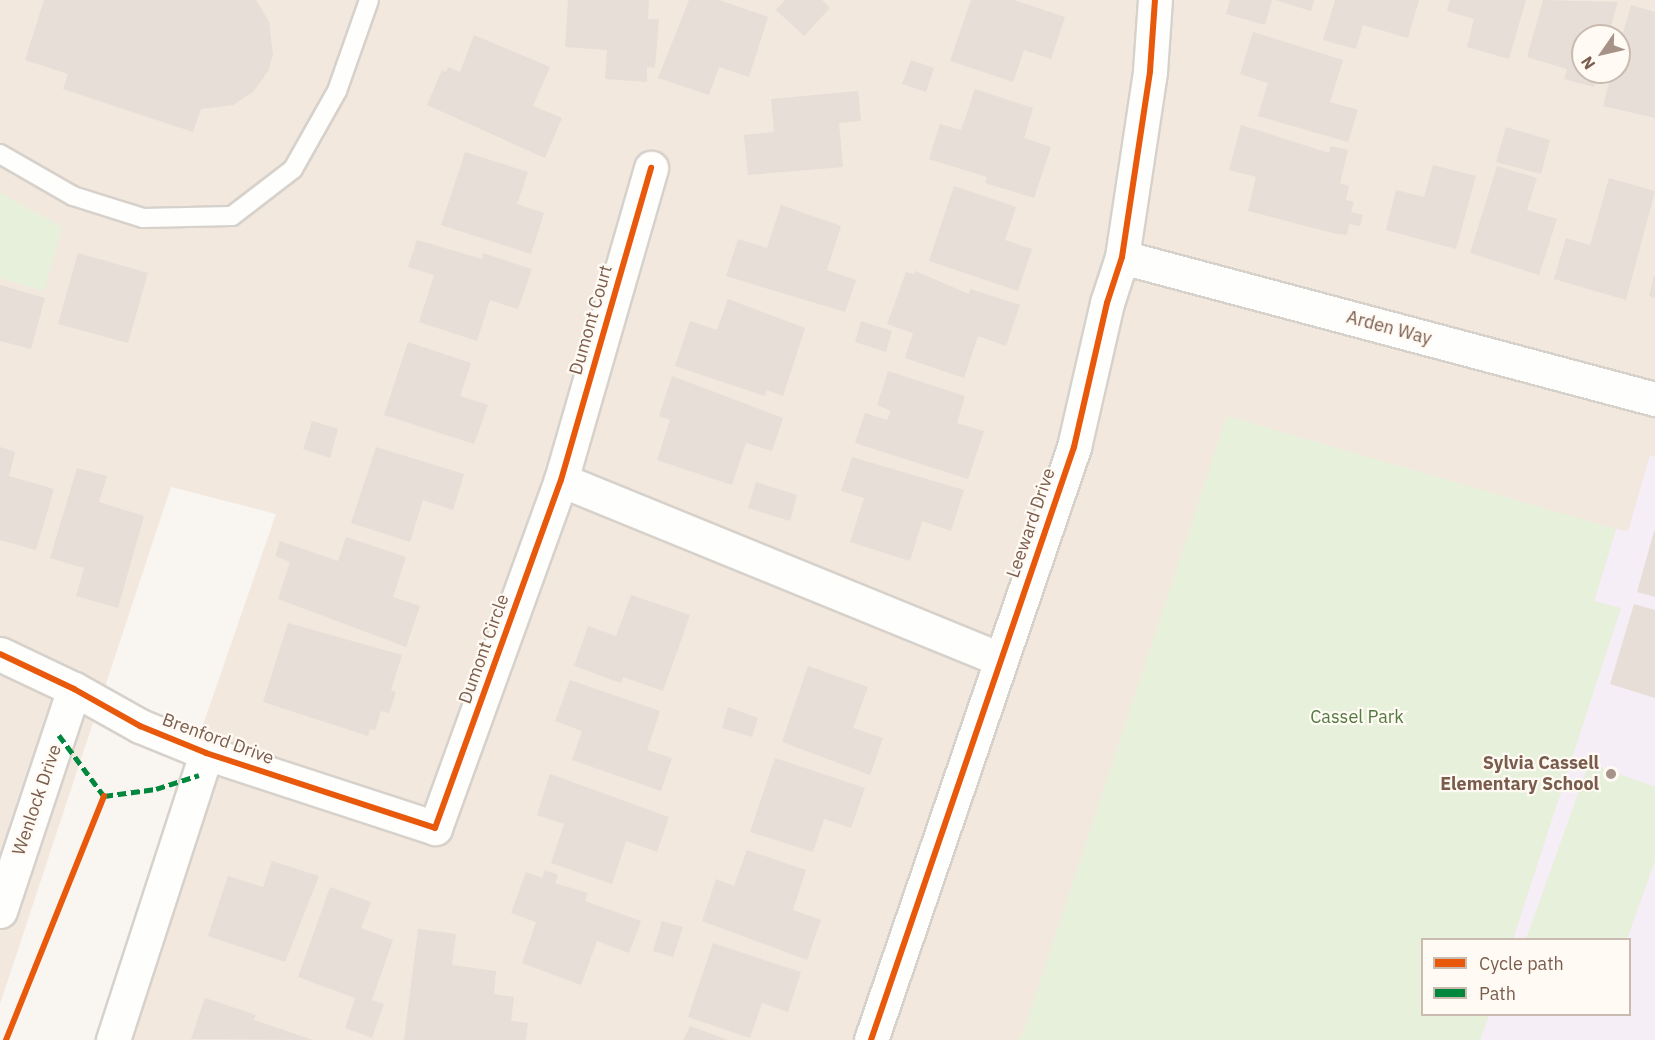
<!DOCTYPE html>
<style>
body{margin:0}
#map{position:relative;width:1655px;height:1040px;overflow:hidden;background:#f9f5f0;font-family:"IBM Plex Sans",sans-serif}
div>[style]{position:absolute}
.residential>*{inset:0;background:#f2e8de}
.education>*{inset:0;background:#f6eef6}
.green>*{inset:0;background:#e7f0db}
.building>*{inset:0;background:#e6ded7}
.roads{filter:drop-shadow(2px 0 #d7d1cb) drop-shadow(-2px 0 #d7d1cb) drop-shadow(0 2px #d7d1cb) drop-shadow(0 -2px #d7d1cb)}
.lane>*{height:18px;margin:-9px;padding:0 9px;transform-origin:9px;border-radius:9px;background:#fefefd}
.street>*{height:33px;margin:-16.5px;padding:0 16.5px;transform-origin:16.5px;border-radius:16.5px;background:#fefefd}
.secondary>*{height:33px;margin:-16.5px;padding:0 16.5px;transform-origin:16.5px;border-radius:16.5px;background:#fefefd}
.quiet>*{height:4.5px;margin-top:-2.25px;transform-origin:0;background:repeating-linear-gradient(90deg,#00873e 0 9px,transparent 0 13.5px)}
.cycleway>*{height:6px;margin:-3px;padding:0 3px;transform-origin:3px;border-radius:3px;background:#e8590c}
.dots>*{width:16px;height:16px;translate:-50% -50%;box-sizing:border-box;border:3px solid #fffaf3;border-radius:50%}
span{translate:-50% -50%;white-space:nowrap;text-align:center;line-height:1.15;-webkit-text-stroke:4.5px #fffaf3;paint-order:stroke}
.street-label{font-size:18px;color:#7a5c4d}
.park-label{font-size:18px;color:#537a41}
.poi-label{font-size:18px;color:#7a5c4d;font-weight:700}
.right{translate:-100% -50%;text-align:right}
.legend{position:absolute;left:1421px;top:938px;width:210px;height:78px;box-sizing:border-box;background:#fffaf3;border:2px solid #cabbb1;margin:0;padding:8px 10px;list-style:none;font-size:18px;color:#7a5c4d}
.legend li{display:flex;align-items:center;gap:12px;height:30px}
.legend b{width:30px;border:2px solid #cabbb1}
.north{position:absolute;left:1571px;top:24px;width:60px;height:60px;box-sizing:border-box;background:#fffaf3;border:2px solid #cabbb1;border-radius:50%;rotate:236deg;font-size:16px;font-weight:700;line-height:24px;text-align:center;color:#7a5c4d}
.north::after{content:'';display:block;margin:auto;width:21px;height:27px;background:#a69286;clip-path:polygon(50% 0,100% 100%,50% 72%,0 100%)}
</style>
<div id="map">
<div class="residential">
<div style="clip-path:polygon(evenodd,0 0,1655px 0,1655px 1040px,94px 1040px,276px 514px,171px 487px,0 1004px,0 0,1583px 36px,1619px 36px,1619px 72px,1583px 72px,1583px 36px,0 0,1422px 940px,1630px 940px,1630px 1014px,1422px 1014px,1422px 940px)"></div>
</div>
<div class="education">
<div style="clip-path:polygon(1650px 455px,1655px 457px,1655px 1040px,1480px 1040px,1489px 1015px,1630px 1014px,1630px 940px,1513px 939px,1620px 609px,1594px 602px,1616px 529px,1628px 531px)"></div>
</div>
<div class="green">
<div style="clip-path:polygon(0 193px,62px 227px,44px 291px,0 278px)"></div>
<div style="clip-path:polygon(1227px 416px,1616px 529px,1594px 601px,1621px 608px,1513px 939px,1422px 940px,1422px 1014px,1489px 1015px,1480px 1040px,1017px 1040px,1023px 1033px)"></div>
<div style="clip-path:polygon(1589px 763px,1655px 787px,1655px 861px,1627px 939px,1526px 939px)"></div>
</div>
<div class="building">
<div style="clip-path:polygon(44px 0,256px 0,269px 22px,273px 55px,268px 71px,254px 91px,233px 105px,201px 109px,193px 132px,63px 89px,68px 74px,25px 60px)"></div>
<div style="clip-path:polygon(568px 0,649px 0,648px 19px,659px 19px,655px 68px,647px 67px,647px 82px,605px 79px,607px 50px,565px 47px)"></div>
<div style="clip-path:polygon(689px 0,719px 0,768px 17px,749px 77px,719px 67px,709px 95px,658px 78px)"></div>
<div style="clip-path:polygon(785px 0,822px 0,830px 8px,804px 36px,776px 10px)"></div>
<div style="clip-path:polygon(971px 0,1014px 0,1065px 17px,1051px 59px,1024px 50px,1013px 82px,950px 61px)"></div>
<div style="clip-path:polygon(1230px 0,1272px 0,1265px 25px,1226px 14px)"></div>
<div style="clip-path:polygon(1275px 0,1314px 0,1311px 11px)"></div>
<div style="clip-path:polygon(1335px 0,1419px 0,1408px 38px,1363px 25px,1356px 49px,1323px 40px)"></div>
<div style="clip-path:polygon(1450px 0,1526px 0,1509px 59px,1467px 47px,1474px 19px,1447px 11px)"></div>
<div style="clip-path:polygon(1543px 0,1618px 2px,1608px 36px,1583px 36px,1583px 72px,1598px 72px,1594px 87px,1564px 79px,1567px 69px,1527px 57px)"></div>
<div style="clip-path:polygon(1631px 5px,1655px 12px,1655px 118px,1603px 106px,1612px 72px,1619px 72px,1619px 47px)"></div>
<div style="clip-path:polygon(1253px 32px,1343px 60px,1330px 102px,1358px 110px,1348px 142px,1258px 116px,1268px 83px,1240px 74px)"></div>
<div style="clip-path:polygon(474px 35px,550px 67px,533px 106px,562px 118px,545px 158px,427px 105px,442px 70px,446px 72px,448px 67px,460px 72px)"></div>
<div style="clip-path:polygon(911px 60px,934px 68px,926px 92px,902px 84px)"></div>
<div style="clip-path:polygon(975px 89px,1033px 108px,1024px 138px,1051px 147px,1034px 198px,985px 183px,987px 177px,929px 159px,940px 124px,961px 130px)"></div>
<div style="clip-path:polygon(858px 91px,861px 121px,839px 123px,843px 167px,748px 175px,744px 135px,774px 132px,771px 99px)"></div>
<div style="clip-path:polygon(1241px 125px,1329px 153px,1331px 146px,1348px 150px,1340px 183px,1349px 186px,1346px 200px,1354px 202px,1351px 212px,1363px 215px,1360px 226px,1349px 224px,1347px 235px,1337px 234px,1248px 211px,1256px 177px,1229px 170px)"></div>
<div style="clip-path:polygon(1506px 127px,1550px 140px,1541px 174px,1496px 162px)"></div>
<div style="clip-path:polygon(465px 152px,528px 172px,517px 204px,544px 213px,531px 254px,441px 225px)"></div>
<div style="clip-path:polygon(1433px 165px,1476px 176px,1456px 249px,1386px 230px,1396px 190px,1424px 197px)"></div>
<div style="clip-path:polygon(1497px 166px,1537px 178px,1527px 210px,1557px 219px,1539px 275px,1470px 253px)"></div>
<div style="clip-path:polygon(1609px 178px,1655px 191px,1626px 300px,1554px 279px,1566px 238px,1590px 245px)"></div>
<div style="clip-path:polygon(954px 186px,1016px 207px,1005px 240px,1032px 249px,1018px 291px,929px 261px)"></div>
<div style="clip-path:polygon(781px 205px,841px 226px,827px 270px,856px 280px,845px 312px,726px 276px,738px 239px,767px 248px)"></div>
<div style="clip-path:polygon(417px 240px,482px 259px,483px 253px,532px 269px,518px 309px,490px 300px,477px 341px,419px 322px,434px 275px,408px 267px)"></div>
<div style="clip-path:polygon(78px 253px,148px 273px,128px 343px,58px 324px)"></div>
<div style="clip-path:polygon(915px 271px,969px 294px,970px 289px,1020px 305px,1006px 346px,978px 336px,964px 378px,905px 358px,913px 333px,887px 324px,906px 272px,914px 274px)"></div>
<div style="clip-path:polygon(1654px 276px,1655px 276px,1655px 298px,1649px 296px)"></div>
<div style="clip-path:polygon(0 285px,45px 298px,31px 349px,0 341px)"></div>
<div style="clip-path:polygon(728px 299px,805px 328px,783px 396px,767px 390px,765px 396px,675px 366px,690px 321px,717px 330px)"></div>
<div style="clip-path:polygon(861px 321px,892px 331px,886px 352px,855px 342px)"></div>
<div style="clip-path:polygon(408px 342px,471px 363px,460px 396px,488px 405px,474px 444px,384px 415px)"></div>
<div style="clip-path:polygon(888px 371px,965px 396px,957px 423px,984px 431px,968px 479px,855px 443px,865px 413px,887px 420px,891px 411px,877px 405px)"></div>
<div style="clip-path:polygon(672px 376px,783px 418px,772px 451px,746px 443px,732px 485px,657px 460px,670px 420px,659px 416px)"></div>
<div style="clip-path:polygon(312px 421px,338px 429px,330px 458px,303px 449px)"></div>
<div style="clip-path:polygon(0 447px,15px 452px,9px 476px,54px 489px,36px 550px,0 540px)"></div>
<div style="clip-path:polygon(376px 447px,464px 474px,453px 510px,423px 500px,410px 542px,351px 523px)"></div>
<div style="clip-path:polygon(852px 457px,964px 490px,951px 531px,922px 521px,910px 561px,850px 542px,864px 498px,841px 491px)"></div>
<div style="clip-path:polygon(77px 468px,107px 476px,99px 502px,144px 516px,118px 608px,76px 596px,84px 568px,50px 558px)"></div>
<div style="clip-path:polygon(756px 482px,797px 495px,790px 521px,748px 508px)"></div>
<div style="clip-path:polygon(1654px 531px,1655px 531px,1655px 597px,1637px 592px)"></div>
<div style="clip-path:polygon(346px 537px,406px 557px,393px 597px,420px 606px,406px 647px,278px 599px,290px 562px,275px 556px,280px 541px,338px 561px)"></div>
<div style="clip-path:polygon(631px 595px,690px 615px,663px 691px,623px 677px,621px 683px,574px 666px,588px 626px,616px 636px)"></div>
<div style="clip-path:polygon(1634px 604px,1655px 610px,1655px 698px,1610px 684px)"></div>
<div style="clip-path:polygon(288px 623px,402px 655px,391px 690px,396px 692px,389px 713px,381px 711px,375px 730px,370px 729px,368px 736px,263px 702px)"></div>
<div style="clip-path:polygon(808px 666px,868px 687px,853px 728px,883px 738px,870px 775px,782px 742px)"></div>
<div style="clip-path:polygon(570px 680px,660px 711px,647px 750px,672px 758px,661px 791px,572px 760px,582px 731px,555px 721px)"></div>
<div style="clip-path:polygon(728px 707px,758px 718px,752px 737px,722px 728px)"></div>
<div style="clip-path:polygon(775px 758px,865px 788px,851px 828px,824px 819px,813px 852px,750px 832px)"></div>
<div style="clip-path:polygon(550px 774px,669px 817px,657px 852px,626px 841px,612px 884px,551px 863px,564px 824px,537px 815px)"></div>
<div style="clip-path:polygon(747px 850px,806px 870px,793px 910px,821px 920px,807px 960px,702px 921px,716px 879px,734px 886px)"></div>
<div style="clip-path:polygon(272px 861px,319px 876px,285px 962px,208px 936px,228px 876px,263px 887px)"></div>
<div style="clip-path:polygon(545px 870px,558px 875px,555px 883px,588px 893px,585px 901px,641px 921px,629px 953px,597px 941px,581px 985px,522px 963px,536px 922px,511px 913px,526px 872px,542px 878px)"></div>
<div style="clip-path:polygon(330px 887px,371px 902px,361px 928px,393px 940px,372px 1000px,384px 1004px,372px 1038px,345px 1028px,355px 998px,298px 977px)"></div>
<div style="clip-path:polygon(662px 921px,683px 927px,673px 957px,653px 951px)"></div>
<div style="clip-path:polygon(418px 929px,456px 934px,452px 965px,496px 971px,494px 994px,514px 997px,511px 1021px,528px 1023px,526px 1040px,404px 1040px)"></div>
<div style="clip-path:polygon(713px 943px,801px 972px,788px 1012px,762px 1003px,750px 1038px,688px 1017px)"></div>
<div style="clip-path:polygon(205px 998px,256px 1015px,254px 1020px,313px 1040px,191px 1039px)"></div>
<div style="clip-path:polygon(690px 1026px,728px 1040px,683px 1040px)"></div>
</div>
<div class="roads">
<div class="lane">
<div style="left:0;top:154px;width:84px;rotate:29.9deg"></div>
<div style="left:73px;top:196px;width:73px;rotate:17.4deg"></div>
<div style="left:143px;top:218px;width:89px;rotate:-1.3deg"></div>
<div style="left:232px;top:216px;width:77px;rotate:-37.6deg"></div>
<div style="left:293px;top:169px;width:90px;rotate:-60.6deg"></div>
<div style="left:337px;top:91px;width:96px;rotate:-70.6deg"></div>
</div>
<div class="street">
<div style="left:1122px;top:257px;width:552px;rotate:14.92deg"></div>
<div style="left:561px;top:480px;width:474px;rotate:22.2deg"></div>
<div style="left:0;top:654px;width:82px;rotate:25.3deg"></div>
<div style="left:74px;top:689px;width:76px;rotate:29.3deg"></div>
<div style="left:140px;top:726px;width:71px;rotate:22.2deg"></div>
<div style="left:206px;top:753px;width:241px;rotate:18.1deg"></div>
<div style="left:435px;top:828px;width:370px;rotate:-70.1deg"></div>
<div style="left:561px;top:480px;width:325px;rotate:-73.9deg"></div>
<div style="left:0;top:911px;width:234px;rotate:-71.6deg"></div>
<div style="left:113px;top:1040px;width:302px;rotate:-72deg"></div>
</div>
<div class="secondary">
<div style="left:871px;top:1040px;width:627px;rotate:-71.1deg"></div>
<div style="left:1074px;top:447px;width:148px;rotate:-77.1deg"></div>
<div style="left:1107px;top:303px;width:48px;rotate:-71.9deg"></div>
<div style="left:1122px;top:257px;width:188px;rotate:-81.4deg"></div>
<div style="left:1150px;top:71px;width:71px;rotate:-86deg"></div>
</div>
</div>
<div class="quiet">
<div style="left:59px;top:735px;width:76px;rotate:53.6deg"></div>
<div style="left:104px;top:796px;width:52px;rotate:-7.7deg"></div>
<div style="left:156px;top:789px;width:45px;rotate:-18deg"></div>
</div>
<div class="cycleway">
<div style="left:0;top:654px;width:82px;rotate:25.3deg"></div>
<div style="left:74px;top:689px;width:76px;rotate:29.3deg"></div>
<div style="left:140px;top:726px;width:71px;rotate:22.2deg"></div>
<div style="left:206px;top:753px;width:241px;rotate:18.1deg"></div>
<div style="left:435px;top:828px;width:370px;rotate:-70.1deg"></div>
<div style="left:561px;top:480px;width:325px;rotate:-73.9deg"></div>
<div style="left:6px;top:1040px;width:263px;rotate:-68.1deg"></div>
<div style="left:871px;top:1040px;width:627px;rotate:-71.1deg"></div>
<div style="left:1074px;top:447px;width:148px;rotate:-77.1deg"></div>
<div style="left:1107px;top:303px;width:48px;rotate:-71.9deg"></div>
<div style="left:1122px;top:257px;width:188px;rotate:-81.4deg"></div>
<div style="left:1150px;top:71px;width:71px;rotate:-86deg"></div>
</div>
<div class="dots">
<div style="left:1611px;top:774px;background:#a69286"></div>
</div>
<div class="street-label">
<span style="left:591px;top:320px;rotate:-74deg">Dumont Court</span>
<span style="left:1389px;top:328px;rotate:15deg">Arden Way</span>
<span style="left:1031px;top:523px;rotate:-71deg">Leeward Drive</span>
<span style="left:484px;top:649px;rotate:-70deg">Dumont Circle</span>
<span style="left:218px;top:739px;rotate:20deg">Brenford Drive</span>
<span style="left:37px;top:800px;rotate:-71deg">Wenlock Drive</span>
</div>
<div class="park-label">
<span style="left:1357px;top:717px">Cassel Park</span>
</div>
<div class="poi-label">
<span class="right" style="left:1599px;top:774px">Sylvia Cassell<br>Elementary School</span>
</div>
<ul class="legend">
<li><b style="height:8px;background:#e8590c"></b>Cycle path</li>
<li><b style="height:8px;background:#00873e"></b>Path</li>
</ul>
<div class="north">N</div>
</div>
